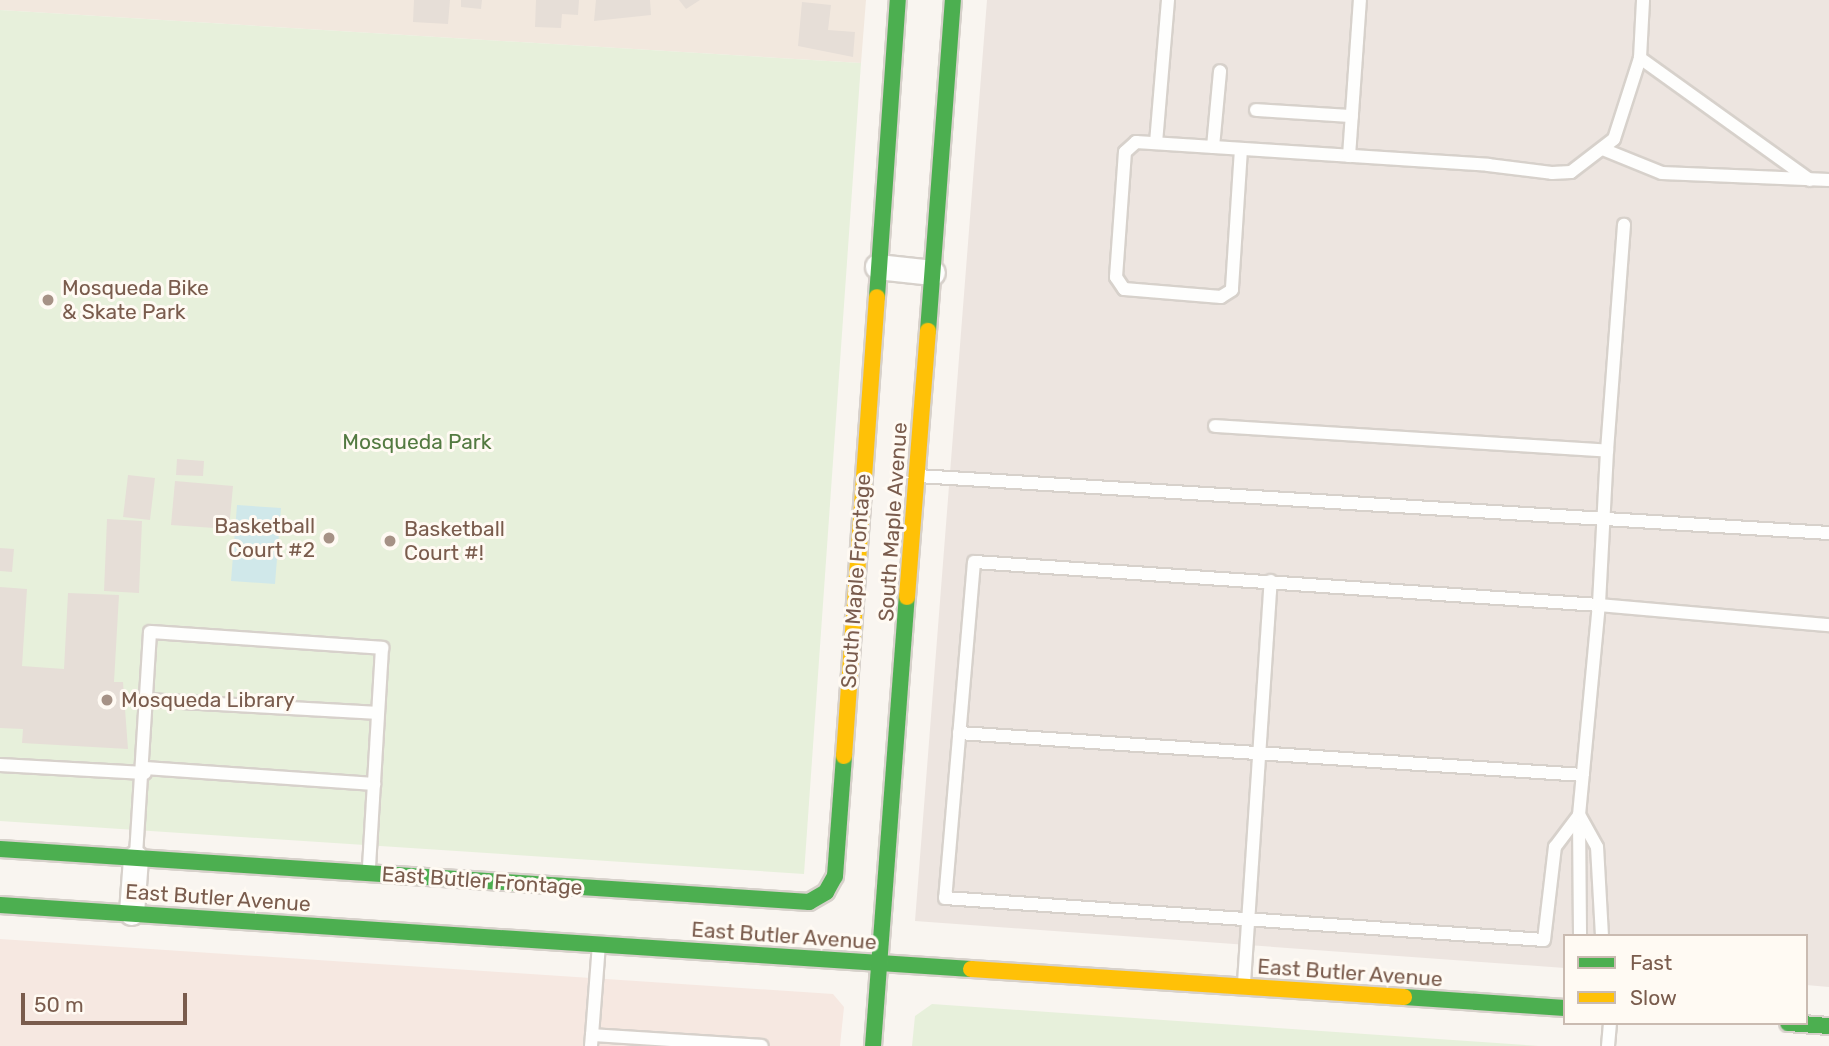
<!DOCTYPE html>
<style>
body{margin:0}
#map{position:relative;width:1829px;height:1046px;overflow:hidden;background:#f9f5f0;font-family:Rubik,sans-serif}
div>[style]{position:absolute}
.residential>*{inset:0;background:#f2e8de}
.commercial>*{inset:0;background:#f6e8e1}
.industrial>*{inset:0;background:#ede5e0}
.green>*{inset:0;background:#e7f0db}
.water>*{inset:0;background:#d0e8ea}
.building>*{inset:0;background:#e6ded7}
.roads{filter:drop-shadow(2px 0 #d7d1cb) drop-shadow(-2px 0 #d7d1cb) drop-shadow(0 2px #d7d1cb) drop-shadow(0 -2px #d7d1cb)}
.lane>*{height:12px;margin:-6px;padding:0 6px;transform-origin:6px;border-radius:6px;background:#fefefd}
.street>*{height:24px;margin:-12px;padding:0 12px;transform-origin:12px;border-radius:12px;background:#fefefd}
.fast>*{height:16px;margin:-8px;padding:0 8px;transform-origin:8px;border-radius:8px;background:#4caf50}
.slow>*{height:16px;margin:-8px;padding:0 8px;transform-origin:8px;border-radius:8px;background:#ffc107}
.dots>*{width:19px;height:19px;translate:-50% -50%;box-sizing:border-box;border:4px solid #fffaf3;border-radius:50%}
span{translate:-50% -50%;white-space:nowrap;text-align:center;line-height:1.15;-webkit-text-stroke:6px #fffaf3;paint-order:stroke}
.poi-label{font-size:21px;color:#7a5c4d}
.left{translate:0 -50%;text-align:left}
.right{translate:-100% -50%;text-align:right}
.park-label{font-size:21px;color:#537a41}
.street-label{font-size:21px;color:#7a5c4d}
.legend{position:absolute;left:1563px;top:934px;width:245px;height:91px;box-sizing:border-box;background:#fffaf3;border:2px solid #cabbb1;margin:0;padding:9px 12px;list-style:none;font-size:21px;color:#7a5c4d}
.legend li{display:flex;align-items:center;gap:14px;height:35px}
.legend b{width:35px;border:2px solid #cabbb1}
.scale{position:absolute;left:21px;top:993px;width:166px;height:32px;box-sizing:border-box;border:4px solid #7a5c4d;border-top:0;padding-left:9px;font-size:21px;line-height:24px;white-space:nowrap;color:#7a5c4d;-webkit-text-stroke:5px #fffaf3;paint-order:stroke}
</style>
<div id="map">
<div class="residential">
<div style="clip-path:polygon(0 0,866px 0,861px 63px,0 10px)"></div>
</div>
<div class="commercial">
<div style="clip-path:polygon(0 939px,833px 994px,844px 1007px,840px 1046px,0 1046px)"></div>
</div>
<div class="industrial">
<div style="clip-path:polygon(987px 0,1829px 0,1829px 987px,1806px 985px,1806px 936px,1565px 936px,1565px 968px,915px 921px)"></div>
</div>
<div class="green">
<div style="clip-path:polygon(0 10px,861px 63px,804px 874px,0 821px)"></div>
<div style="clip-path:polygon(932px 1004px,1539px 1046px,912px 1046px,915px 1016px)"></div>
</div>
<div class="water">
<div style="clip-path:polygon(237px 505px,281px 508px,275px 584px,231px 581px)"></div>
</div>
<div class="building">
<div style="clip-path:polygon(414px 0,450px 0,448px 24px,413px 22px)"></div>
<div style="clip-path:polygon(461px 0,482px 0,481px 9px,461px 7px)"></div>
<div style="clip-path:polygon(536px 0,579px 0,578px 15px,562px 14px,561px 28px,535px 27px)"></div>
<div style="clip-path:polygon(596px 0,650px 0,651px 15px,594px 21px)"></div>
<div style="clip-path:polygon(679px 0,700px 0,686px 9px)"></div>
<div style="clip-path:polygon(802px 2px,831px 5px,828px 30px,855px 32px,853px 57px,798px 46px)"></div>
<div style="clip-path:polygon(177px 459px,204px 461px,203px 476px,176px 475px)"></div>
<div style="clip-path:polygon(128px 475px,155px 478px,150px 520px,123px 517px)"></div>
<div style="clip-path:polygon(175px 481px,233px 486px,229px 529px,171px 525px)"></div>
<div style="clip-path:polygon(107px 519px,142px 521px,139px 593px,104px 591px)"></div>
<div style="clip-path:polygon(0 548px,14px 549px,12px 572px,0 571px)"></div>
<div style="clip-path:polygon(0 587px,27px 589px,22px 666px,64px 669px,68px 593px,119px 595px,114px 682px,123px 682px,128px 749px,22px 743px,23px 729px,0 728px)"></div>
</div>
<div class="roads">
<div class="lane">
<div style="left:1640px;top:58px;width:209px;rotate:35.7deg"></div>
<div style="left:1256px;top:110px;width:96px;rotate:3.6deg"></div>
<div style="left:1156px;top:143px;width:144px;rotate:-85.2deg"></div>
<div style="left:1213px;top:147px;width:76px;rotate:-84.7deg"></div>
<div style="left:1241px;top:149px;width:141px;rotate:93.7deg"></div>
<div style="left:1232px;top:290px;width:13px;rotate:148deg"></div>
<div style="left:1221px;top:297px;width:97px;rotate:-175.3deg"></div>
<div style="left:1124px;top:289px;width:14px;rotate:-124deg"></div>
<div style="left:1116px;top:277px;width:125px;rotate:-85.9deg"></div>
<div style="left:1125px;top:152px;width:15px;rotate:-42deg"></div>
<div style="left:1136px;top:142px;width:353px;rotate:3.7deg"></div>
<div style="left:1488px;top:165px;width:64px;rotate:7.1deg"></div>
<div style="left:1552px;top:173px;width:19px;rotate:-3deg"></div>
<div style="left:1571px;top:172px;width:54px;rotate:-37.5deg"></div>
<div style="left:1614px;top:139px;width:85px;rotate:-72.2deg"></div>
<div style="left:1640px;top:58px;width:58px;rotate:-87deg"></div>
<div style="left:1605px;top:150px;width:61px;rotate:22deg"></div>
<div style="left:1662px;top:173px;width:167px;rotate:2.4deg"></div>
<div style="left:1349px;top:156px;width:156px;rotate:-86deg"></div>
<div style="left:1215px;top:426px;width:393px;rotate:3.6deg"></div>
<div style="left:1607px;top:451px;width:154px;rotate:93deg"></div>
<div style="left:1599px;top:605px;width:626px;rotate:-176.06deg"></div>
<div style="left:974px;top:562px;width:337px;rotate:94.9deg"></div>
<div style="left:945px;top:898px;width:600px;rotate:4.01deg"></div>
<div style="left:1544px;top:940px;width:94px;rotate:-83.3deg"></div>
<div style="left:1555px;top:847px;width:40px;rotate:-53deg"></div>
<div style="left:1607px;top:451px;width:227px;rotate:-85.7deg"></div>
<div style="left:918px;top:476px;width:913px;rotate:3.58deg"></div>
<div style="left:148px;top:700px;width:230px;rotate:3.2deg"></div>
<div style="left:959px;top:733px;width:625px;rotate:3.85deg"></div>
<div style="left:0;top:765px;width:145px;rotate:3.2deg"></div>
<div style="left:145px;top:768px;width:230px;rotate:4deg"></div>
<div style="left:1579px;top:818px;width:118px;rotate:89.5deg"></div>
<div style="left:136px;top:855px;width:223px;rotate:-86.4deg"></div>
<div style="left:150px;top:632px;width:233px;rotate:3.9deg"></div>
<div style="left:382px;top:648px;width:221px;rotate:93.4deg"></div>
<div style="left:1602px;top:936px;width:89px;rotate:-93.2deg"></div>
<div style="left:1597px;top:847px;width:37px;rotate:-119deg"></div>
<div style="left:1579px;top:815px;width:211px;rotate:-84.6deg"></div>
<div style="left:1599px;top:605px;width:231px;rotate:5deg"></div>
<div style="left:1244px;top:983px;width:403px;rotate:-86.2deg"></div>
<div style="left:592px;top:1035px;width:90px;rotate:-85.6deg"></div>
<div style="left:591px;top:1046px;width:11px;rotate:-85deg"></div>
<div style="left:592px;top:1035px;width:170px;rotate:3.7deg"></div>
<div style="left:1608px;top:1046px;width:23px;rotate:-85deg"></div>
</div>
<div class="street">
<div style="left:878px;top:267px;width:55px;rotate:6.2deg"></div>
<div style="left:132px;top:913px;width:55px;rotate:-85.8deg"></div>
</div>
<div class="fast">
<div style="left:877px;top:297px;width:298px;rotate:-86deg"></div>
<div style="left:928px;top:331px;width:332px;rotate:-85.7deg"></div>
<div style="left:0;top:849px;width:811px;rotate:3.75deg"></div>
<div style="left:809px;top:902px;width:20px;rotate:-30deg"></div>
<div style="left:826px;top:892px;width:18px;rotate:-61deg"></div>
<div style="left:835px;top:876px;width:120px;rotate:-85.7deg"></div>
<div style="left:0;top:905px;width:973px;rotate:3.77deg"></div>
<div style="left:1404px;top:997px;width:161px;rotate:3.9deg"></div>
<div style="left:1788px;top:1023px;width:41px;rotate:4.2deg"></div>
<div style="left:873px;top:1046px;width:450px;rotate:-85.7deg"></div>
</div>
<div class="slow">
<div style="left:907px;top:597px;width:267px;rotate:-85.5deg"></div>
<div style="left:844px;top:756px;width:460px;rotate:-85.9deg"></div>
<div style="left:971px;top:969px;width:434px;rotate:3.7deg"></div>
</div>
</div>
<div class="dots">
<div style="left:48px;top:300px;background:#a69286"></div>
<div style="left:329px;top:538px;background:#a69286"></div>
<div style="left:390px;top:541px;background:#a69286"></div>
<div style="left:107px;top:700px;background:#a69286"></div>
</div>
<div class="poi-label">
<span class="left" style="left:62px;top:300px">Mosqueda Bike<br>&amp; Skate Park</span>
<span class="right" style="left:315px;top:538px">Basketball<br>Court #2</span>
<span class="left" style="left:404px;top:541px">Basketball<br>Court #!</span>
<span class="left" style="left:121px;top:700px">Mosqueda Library</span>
</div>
<div class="park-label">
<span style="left:417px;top:442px">Mosqueda Park</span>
</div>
<div class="street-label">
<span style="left:893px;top:522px;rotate:-86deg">South Maple Avenue</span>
<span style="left:856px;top:581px;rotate:-86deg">South Maple Frontage</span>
<span style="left:482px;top:881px;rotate:4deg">East Butler Frontage</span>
<span style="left:218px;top:898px;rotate:4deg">East Butler Avenue</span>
<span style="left:784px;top:936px;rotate:4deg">East Butler Avenue</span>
<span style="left:1350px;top:973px;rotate:4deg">East Butler Avenue</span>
</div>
<ul class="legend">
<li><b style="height:9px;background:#4caf50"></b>Fast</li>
<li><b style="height:9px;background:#ffc107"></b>Slow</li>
</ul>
<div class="scale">50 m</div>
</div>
